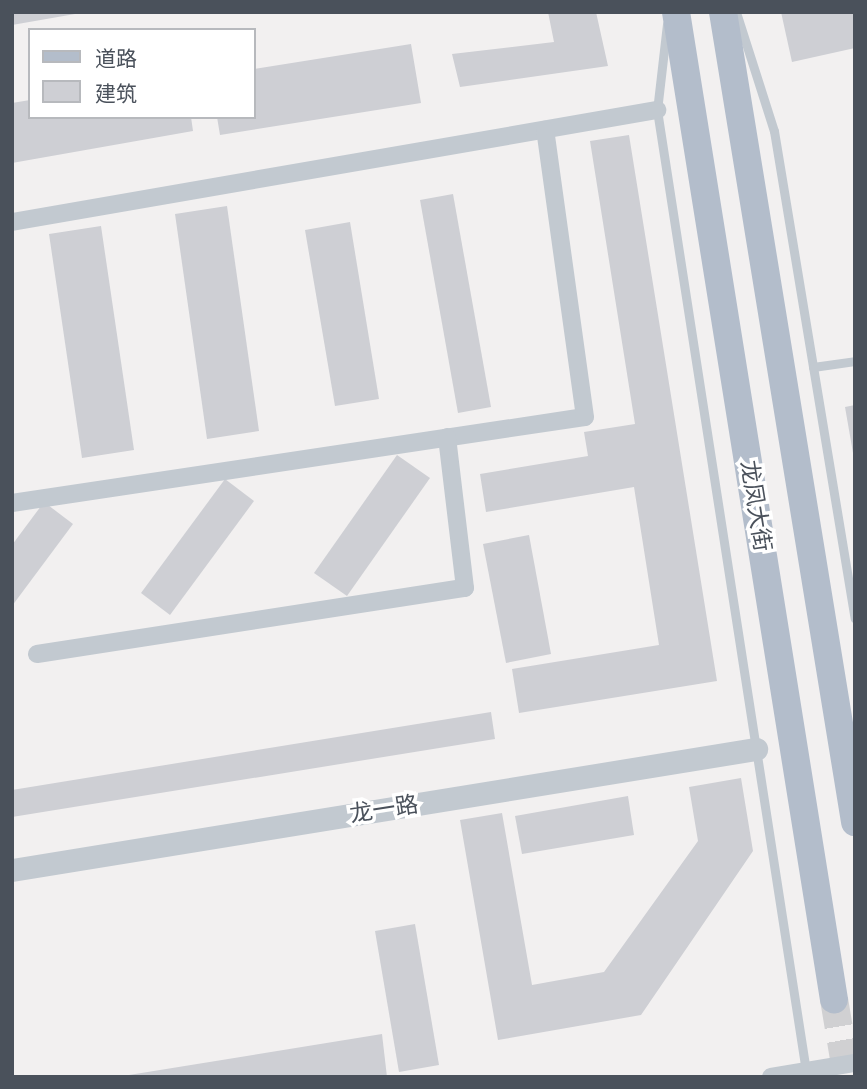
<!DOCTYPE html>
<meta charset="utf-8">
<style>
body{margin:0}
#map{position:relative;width:867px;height:1089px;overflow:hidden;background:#f2f0f0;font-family:Roboto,"Noto Sans SC",sans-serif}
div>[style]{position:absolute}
.building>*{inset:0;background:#cecfd4}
.primary-tunnel>*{height:28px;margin-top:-14px;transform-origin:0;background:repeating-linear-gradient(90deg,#d0d0d2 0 28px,transparent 0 42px)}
.service>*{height:9px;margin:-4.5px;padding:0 4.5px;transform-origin:4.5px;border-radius:4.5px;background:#c2c9d0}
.minor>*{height:18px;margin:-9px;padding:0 9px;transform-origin:9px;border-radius:9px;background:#c2c9d0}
.tertiary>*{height:23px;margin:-11.5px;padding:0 11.5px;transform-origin:11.5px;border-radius:11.5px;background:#c2c9d0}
.primary>*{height:28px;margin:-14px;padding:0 14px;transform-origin:14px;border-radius:14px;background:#b3bdcb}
span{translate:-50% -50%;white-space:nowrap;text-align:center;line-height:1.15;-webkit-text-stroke:7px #fff;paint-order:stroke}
.street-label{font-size:23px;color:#4a515b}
.frame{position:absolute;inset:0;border:14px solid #4a515b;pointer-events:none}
.legend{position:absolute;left:28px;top:28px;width:228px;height:91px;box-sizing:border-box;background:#fff;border:2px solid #b7b9bd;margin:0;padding:9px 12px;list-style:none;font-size:21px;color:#4a515b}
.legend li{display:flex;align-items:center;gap:14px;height:35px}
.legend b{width:35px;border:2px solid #b7b9bd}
</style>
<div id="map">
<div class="building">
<div style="clip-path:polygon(12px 12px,75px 12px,75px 14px,12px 25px)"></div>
<div style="clip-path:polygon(548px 12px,596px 12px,608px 66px,460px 87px,452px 54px,554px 42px)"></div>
<div style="clip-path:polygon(781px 12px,855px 12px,855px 48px,792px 62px)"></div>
<div style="clip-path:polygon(411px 44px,421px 103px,220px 135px,217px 117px,254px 117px,254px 69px)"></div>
<div style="clip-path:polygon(30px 100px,30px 117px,191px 117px,193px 131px,12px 163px,12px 103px)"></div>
<div style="clip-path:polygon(629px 135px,717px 681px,519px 713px,512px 669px,659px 645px,634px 487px,486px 512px,480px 474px,588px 456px,584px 432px,635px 424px,590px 141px)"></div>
<div style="clip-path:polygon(453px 194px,491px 407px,458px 413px,420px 200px)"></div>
<div style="clip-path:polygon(227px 206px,259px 431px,207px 439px,175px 214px)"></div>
<div style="clip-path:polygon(350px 222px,379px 399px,335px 406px,305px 230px)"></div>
<div style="clip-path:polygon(101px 226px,134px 450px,82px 458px,49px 234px)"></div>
<div style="clip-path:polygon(855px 405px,855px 453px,853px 453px,845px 407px)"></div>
<div style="clip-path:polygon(397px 455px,430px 478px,347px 596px,314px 573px)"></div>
<div style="clip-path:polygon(225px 479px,254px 501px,170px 615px,141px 593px)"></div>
<div style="clip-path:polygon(44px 502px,73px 524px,12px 606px,12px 545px)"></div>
<div style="clip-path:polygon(529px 535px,551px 654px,506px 663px,483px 544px)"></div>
<div style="clip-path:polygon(491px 712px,495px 739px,12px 817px,12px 790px)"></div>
<div style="clip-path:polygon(741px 778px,753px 851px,641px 1015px,498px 1040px,460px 820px,502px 813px,532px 985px,604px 972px,698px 841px,689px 787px)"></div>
<div style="clip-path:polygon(628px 796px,634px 835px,522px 854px,515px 816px)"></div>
<div style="clip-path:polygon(415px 924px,439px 1065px,399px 1072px,375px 931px)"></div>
<div style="clip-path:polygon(382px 1034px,387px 1077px,129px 1077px,129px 1075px)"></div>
</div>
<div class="primary-tunnel">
<div style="left:834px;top:999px;width:79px;rotate:80.5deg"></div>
</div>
<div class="service">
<div style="left:736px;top:12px;width:125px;rotate:72.3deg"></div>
<div style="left:774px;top:131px;width:494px;rotate:80.6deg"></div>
<div style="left:667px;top:24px;width:87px;rotate:96.6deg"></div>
<div style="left:657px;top:110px;width:972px;rotate:81.19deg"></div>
<div style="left:813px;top:367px;width:42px;rotate:-8.1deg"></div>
</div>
<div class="minor">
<div style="left:12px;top:222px;width:655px;rotate:-9.85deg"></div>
<div style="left:12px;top:503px;width:579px;rotate:-8.54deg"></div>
<div style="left:585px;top:417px;width:290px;rotate:-97.9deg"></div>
<div style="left:37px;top:654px;width:433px;rotate:-8.8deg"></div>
<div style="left:465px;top:588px;width:152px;rotate:-96.8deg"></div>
<div style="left:771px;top:1077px;width:85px;rotate:-9.5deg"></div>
</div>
<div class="tertiary">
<div style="left:12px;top:870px;width:754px;rotate:-9.24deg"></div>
</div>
<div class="primary">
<div style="left:676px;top:12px;width:1000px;rotate:80.91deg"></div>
<div style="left:723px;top:12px;width:821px;rotate:80.74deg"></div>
</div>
<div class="street-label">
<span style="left:755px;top:506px;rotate:81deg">龙凤大街</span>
<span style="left:384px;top:810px;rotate:-9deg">龙一路</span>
</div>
<div class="frame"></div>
<ul class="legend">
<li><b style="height:9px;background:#b3bdcb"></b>道路</li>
<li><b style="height:19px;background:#cecfd4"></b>建筑</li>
</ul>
</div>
